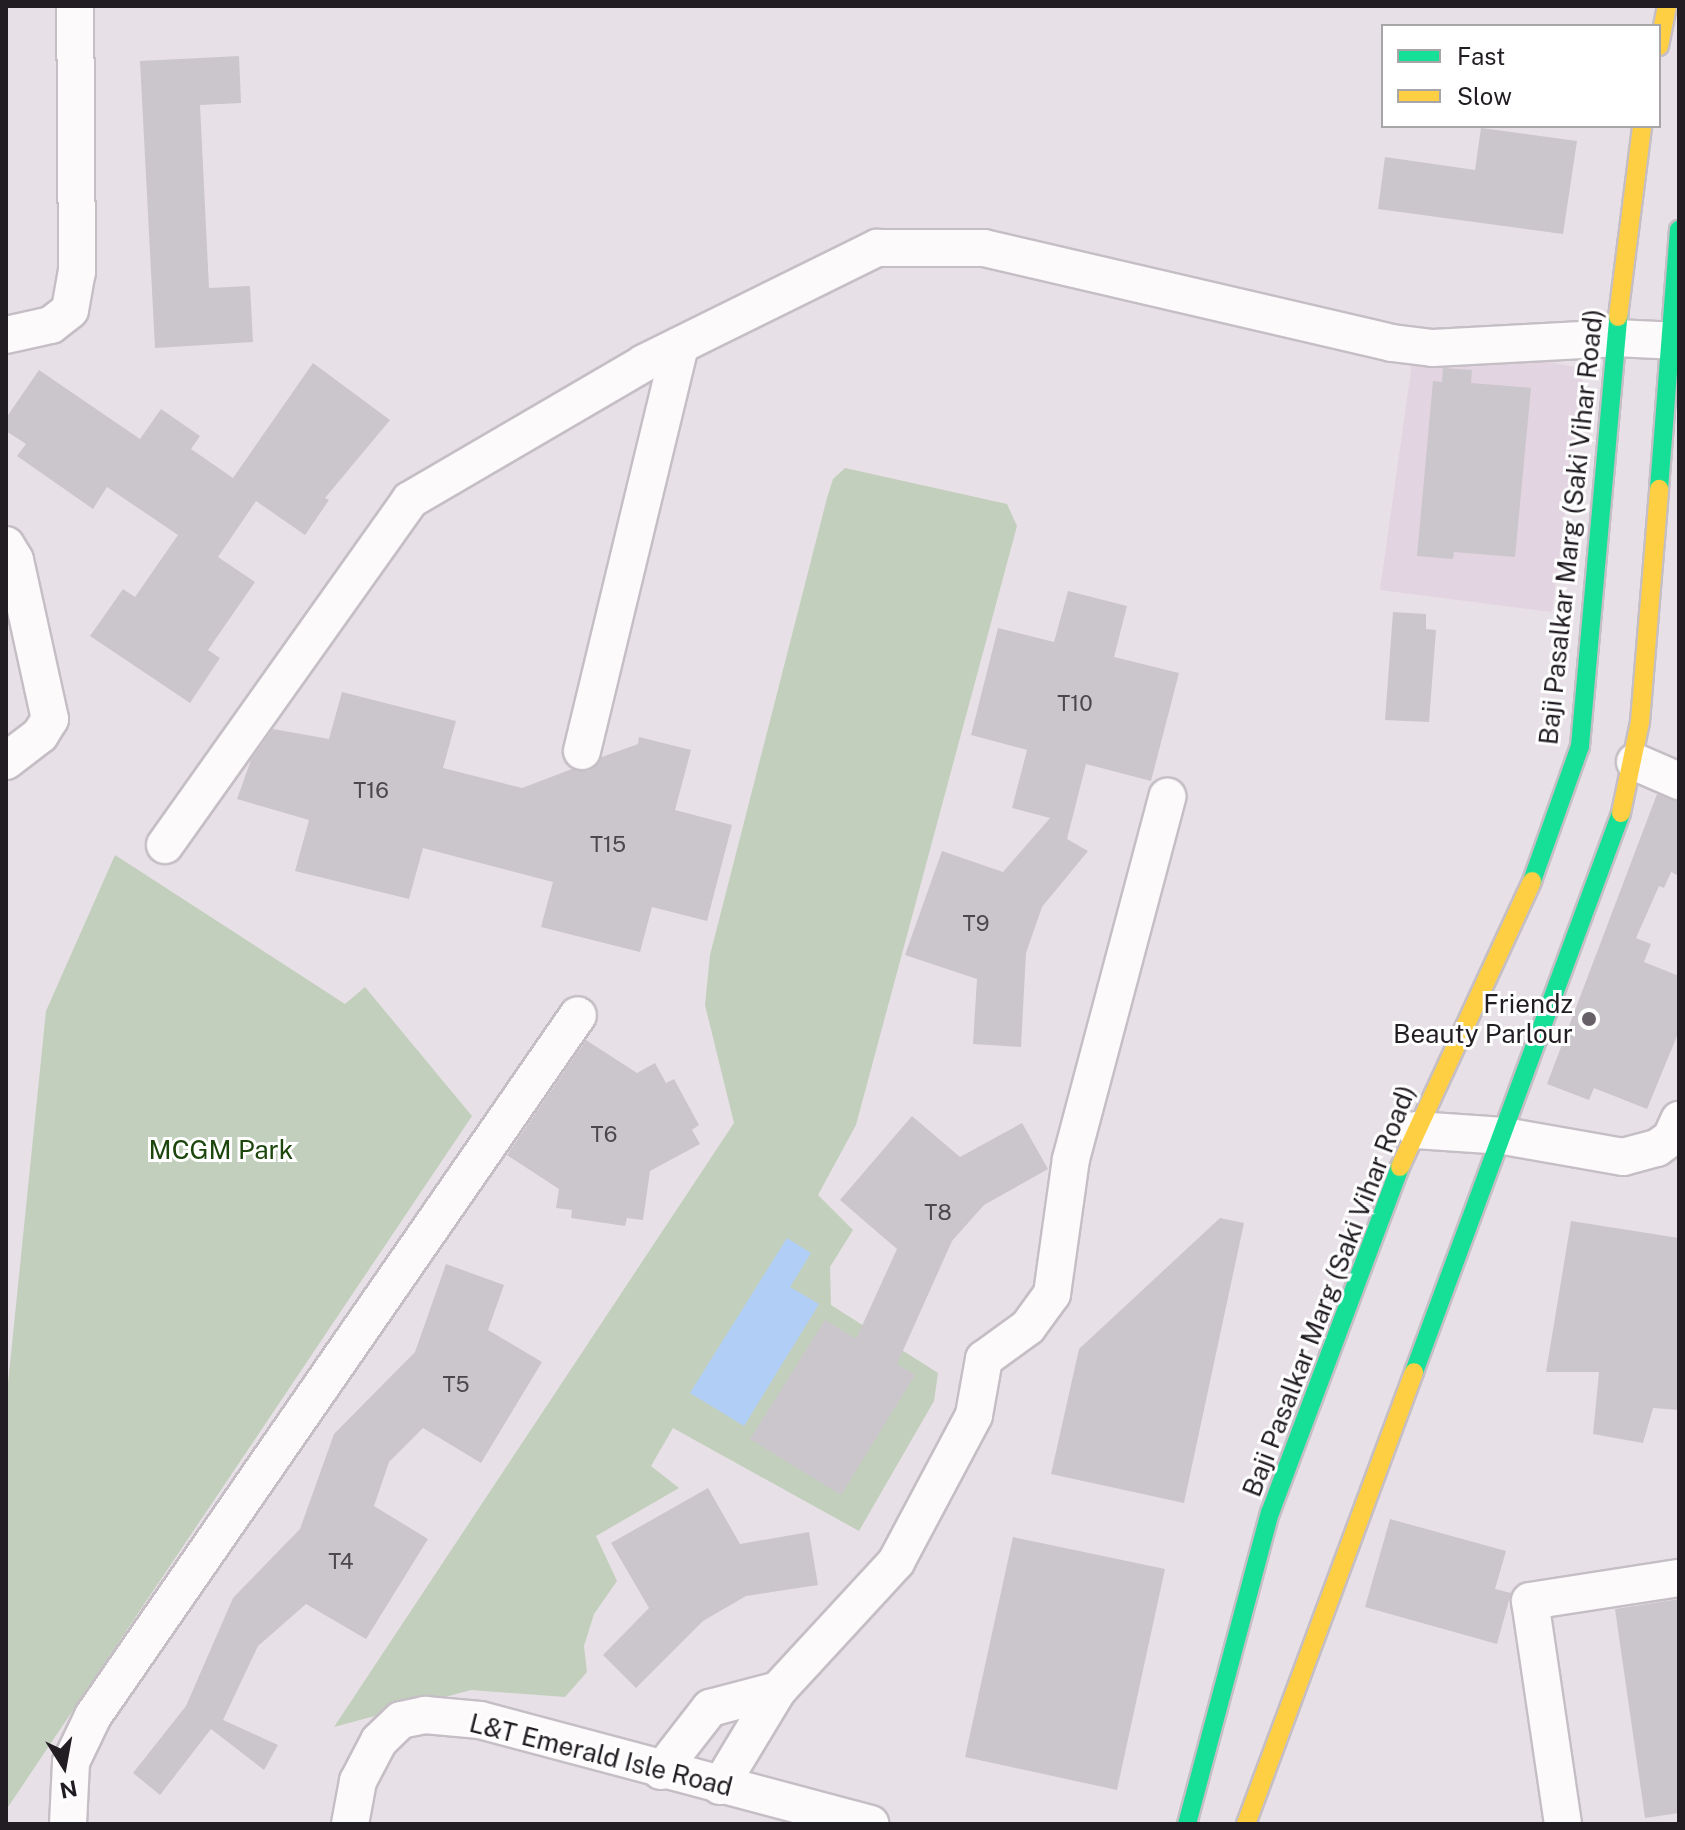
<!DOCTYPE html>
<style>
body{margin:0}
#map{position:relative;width:1685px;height:1830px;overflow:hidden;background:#e8e0e7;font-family:"Public Sans",sans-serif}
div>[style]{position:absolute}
.medical>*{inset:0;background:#e2d4e0}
.green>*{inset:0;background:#c2cfbc}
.water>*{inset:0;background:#b1cef6}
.building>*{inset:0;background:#cbc6cb}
.roads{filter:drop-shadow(2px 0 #c5bfc5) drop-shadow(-2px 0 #c5bfc5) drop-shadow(0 2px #c5bfc5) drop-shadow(0 -2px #c5bfc5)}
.street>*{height:36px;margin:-18px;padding:0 18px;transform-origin:18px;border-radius:18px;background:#fcfafb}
.fast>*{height:18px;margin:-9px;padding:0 9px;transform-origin:9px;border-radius:9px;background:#16e098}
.slow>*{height:18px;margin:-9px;padding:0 9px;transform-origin:9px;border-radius:9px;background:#ffcf43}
.dots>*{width:22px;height:22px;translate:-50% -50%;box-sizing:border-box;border:4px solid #fff;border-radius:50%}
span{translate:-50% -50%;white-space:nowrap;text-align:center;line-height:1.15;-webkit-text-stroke:6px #fff;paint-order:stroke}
.number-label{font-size:22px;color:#4c474c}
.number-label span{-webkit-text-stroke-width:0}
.street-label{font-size:26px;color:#221d22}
.poi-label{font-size:26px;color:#221d22}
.right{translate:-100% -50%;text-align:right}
.park-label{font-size:26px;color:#1c460c}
.frame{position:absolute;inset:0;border:8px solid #221d22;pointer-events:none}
.legend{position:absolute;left:1381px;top:24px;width:280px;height:104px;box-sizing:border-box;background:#fff;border:2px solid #a7a5a7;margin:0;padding:10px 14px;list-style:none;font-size:24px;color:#221d22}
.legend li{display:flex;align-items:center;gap:16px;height:40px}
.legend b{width:40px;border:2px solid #a7a5a7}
.north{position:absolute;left:24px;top:1726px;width:80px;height:80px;-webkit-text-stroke:6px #fff;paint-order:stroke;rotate:169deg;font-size:22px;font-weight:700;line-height:32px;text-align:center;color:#221d22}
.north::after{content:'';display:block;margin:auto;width:28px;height:36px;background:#221d22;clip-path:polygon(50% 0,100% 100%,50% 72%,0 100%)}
</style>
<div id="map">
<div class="medical">
<div style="clip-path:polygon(1416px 335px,1584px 369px,1552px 612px,1380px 590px)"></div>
</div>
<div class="green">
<div style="clip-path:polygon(845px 468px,1007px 504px,1017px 526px,856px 1125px,818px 1195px,853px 1230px,830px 1267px,831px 1305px,938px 1373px,934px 1401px,859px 1531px,673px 1428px,651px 1466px,679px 1488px,596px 1536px,617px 1581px,594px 1614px,584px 1646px,587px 1672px,565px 1697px,471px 1690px,334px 1727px,734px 1123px,705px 1005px,710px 955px,827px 498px,833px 479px)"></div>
<div style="clip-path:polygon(115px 855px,345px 1004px,365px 987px,472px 1116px,6px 1810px,6px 1403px,46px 1011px)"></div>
</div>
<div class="water">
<div style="clip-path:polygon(787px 1238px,811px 1253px,790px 1287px,819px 1304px,744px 1426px,690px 1393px)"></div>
</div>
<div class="building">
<div style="clip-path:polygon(239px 56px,241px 103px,200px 105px,209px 288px,250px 286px,253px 342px,155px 348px,140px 61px)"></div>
<div style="clip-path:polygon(1481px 128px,1577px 141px,1563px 234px,1378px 209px,1385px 157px,1475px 170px)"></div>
<div style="clip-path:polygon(313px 363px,390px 420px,325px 498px,329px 500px,305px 535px,256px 501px,218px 557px,255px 582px,208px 650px,220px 658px,190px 703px,90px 636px,123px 589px,135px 597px,178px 535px,107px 487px,93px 509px,17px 456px,26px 444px,6px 431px,6px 418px,39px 370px,140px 439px,161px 409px,200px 436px,191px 449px,233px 478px)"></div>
<div style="clip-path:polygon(1443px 368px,1472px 370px,1471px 383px,1531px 388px,1515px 557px,1454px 552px,1453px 559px,1417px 556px,1433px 381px,1442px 382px)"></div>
<div style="clip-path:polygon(1068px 591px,1127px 606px,1114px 657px,1179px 673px,1151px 781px,1086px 764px,1067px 839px,1088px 851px,1042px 907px,1026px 953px,1021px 1047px,973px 1044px,977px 979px,905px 955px,942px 851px,1003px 872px,1050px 818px,1012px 808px,1027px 750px,971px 735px,998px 628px,1054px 642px)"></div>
<div style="clip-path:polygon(1393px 612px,1426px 614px,1426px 629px,1436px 630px,1429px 722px,1385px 720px)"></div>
<div style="clip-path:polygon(342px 692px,456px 721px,443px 768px,522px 788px,572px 769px,589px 771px,602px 757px,638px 744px,639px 737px,691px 750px,675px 810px,732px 825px,707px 921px,652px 907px,640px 952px,541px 927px,553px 882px,423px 848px,409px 899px,295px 871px,309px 820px,237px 799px,251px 760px,273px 729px,329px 739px)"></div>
<div style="clip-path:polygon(1657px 794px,1679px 802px,1679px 876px,1671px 872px,1664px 888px,1659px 886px,1636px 938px,1651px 944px,1644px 962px,1679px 976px,1679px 1031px,1647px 1109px,1594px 1088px,1589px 1100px,1547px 1084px)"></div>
<div style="clip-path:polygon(586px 1040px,637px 1073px,655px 1063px,666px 1083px,674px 1079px,699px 1125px,692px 1130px,700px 1144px,650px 1171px,643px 1220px,627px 1218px,625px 1226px,571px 1218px,572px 1210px,556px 1208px,559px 1189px,507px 1155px)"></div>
<div style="clip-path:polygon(912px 1116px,960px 1157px,1022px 1123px,1048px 1169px,984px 1205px,952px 1241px,897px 1364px,915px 1375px,841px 1495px,750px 1439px,825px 1320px,856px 1339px,897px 1249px,840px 1200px)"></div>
<div style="clip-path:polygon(1220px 1218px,1244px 1223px,1184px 1503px,1051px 1474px,1079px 1349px)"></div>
<div style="clip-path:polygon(1571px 1221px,1679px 1238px,1679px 1410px,1653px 1408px,1643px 1443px,1593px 1434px,1599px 1372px,1546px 1372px)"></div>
<div style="clip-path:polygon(446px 1264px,504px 1285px,488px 1330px,542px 1362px,481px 1463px,423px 1428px,389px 1462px,374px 1506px,428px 1539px,366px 1639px,306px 1604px,258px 1646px,223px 1720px,278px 1745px,264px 1770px,211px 1729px,160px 1795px,133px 1773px,186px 1706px,233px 1598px,300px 1529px,334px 1434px,415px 1352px)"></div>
<div style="clip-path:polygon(708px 1488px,740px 1544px,809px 1532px,818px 1585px,746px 1596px,703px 1621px,636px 1688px,603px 1655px,649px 1608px,611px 1543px)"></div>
<div style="clip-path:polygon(1390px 1519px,1506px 1551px,1495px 1589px,1511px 1593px,1497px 1644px,1365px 1607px)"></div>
<div style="clip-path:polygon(1013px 1537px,1165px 1569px,1117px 1790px,965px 1757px)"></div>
<div style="clip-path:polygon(1679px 1599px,1679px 1813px,1645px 1818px,1615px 1609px)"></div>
</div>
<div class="roads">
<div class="street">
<div style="left:6px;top:335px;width:46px;rotate:-12.5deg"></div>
<div style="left:51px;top:325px;width:24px;rotate:-38deg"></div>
<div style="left:70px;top:310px;width:39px;rotate:-80deg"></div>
<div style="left:77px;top:272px;width:266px;rotate:-90.4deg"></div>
<div style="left:6px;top:545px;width:17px;rotate:59deg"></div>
<div style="left:15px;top:560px;width:163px;rotate:77.6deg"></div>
<div style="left:50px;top:719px;width:19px;rotate:122deg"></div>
<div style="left:40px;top:735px;width:43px;rotate:142.6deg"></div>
<div style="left:582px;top:751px;width:417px;rotate:-76.4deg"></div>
<div style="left:1635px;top:762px;width:48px;rotate:23.4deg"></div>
<div style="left:165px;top:845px;width:423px;rotate:-54.6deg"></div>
<div style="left:410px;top:500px;width:271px;rotate:-30.3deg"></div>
<div style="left:644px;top:363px;width:260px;rotate:-26.3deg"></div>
<div style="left:877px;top:248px;width:107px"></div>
<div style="left:984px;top:248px;width:419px;rotate:13.1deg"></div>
<div style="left:1392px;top:343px;width:41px;rotate:7deg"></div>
<div style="left:1433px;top:348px;width:182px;rotate:-3.1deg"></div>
<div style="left:1615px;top:338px;width:64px;rotate:2.7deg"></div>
<div style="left:1416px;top:1130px;width:88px;rotate:3.9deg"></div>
<div style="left:1504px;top:1136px;width:121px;rotate:10deg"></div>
<div style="left:1623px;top:1157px;width:35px;rotate:-15deg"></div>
<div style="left:1657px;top:1148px;width:17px;rotate:-36deg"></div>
<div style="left:1671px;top:1138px;width:20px;rotate:-66deg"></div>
<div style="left:661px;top:1771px;width:80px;rotate:-52.1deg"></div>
<div style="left:710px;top:1708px;width:70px;rotate:-14.8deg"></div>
<div style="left:720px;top:1786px;width:112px;rotate:-58.9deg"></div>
<div style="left:778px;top:1690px;width:174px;rotate:-47.3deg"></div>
<div style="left:896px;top:1562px;width:166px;rotate:-62deg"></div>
<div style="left:974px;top:1415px;width:57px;rotate:-79.9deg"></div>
<div style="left:984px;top:1359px;width:54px;rotate:-36deg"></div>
<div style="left:1028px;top:1327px;width:41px;rotate:-54deg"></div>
<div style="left:1052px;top:1294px;width:136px;rotate:-82deg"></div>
<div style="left:1071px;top:1159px;width:375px;rotate:-75.1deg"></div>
<div style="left:68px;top:1824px;width:62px;rotate:-87.2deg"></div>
<div style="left:71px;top:1762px;width:51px;rotate:-64.4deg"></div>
<div style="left:93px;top:1716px;width:852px;rotate:-55.32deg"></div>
<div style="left:350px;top:1824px;width:44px;rotate:-79.5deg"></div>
<div style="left:358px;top:1781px;width:45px;rotate:-62.3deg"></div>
<div style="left:379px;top:1741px;width:30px;rotate:-44deg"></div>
<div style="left:401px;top:1720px;width:25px;rotate:-12deg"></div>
<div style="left:425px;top:1715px;width:55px;rotate:5.2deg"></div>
<div style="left:480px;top:1720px;width:404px;rotate:14.9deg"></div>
<div style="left:1563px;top:1824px;width:225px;rotate:-98.4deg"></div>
<div style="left:1530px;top:1601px;width:151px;rotate:-8.8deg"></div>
</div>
<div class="fast">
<div style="left:1659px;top:489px;width:260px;rotate:-85.6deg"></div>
<div style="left:1532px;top:881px;width:143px;rotate:-70.4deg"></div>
<div style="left:1580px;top:746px;width:431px;rotate:-84.9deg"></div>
<div style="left:1414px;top:1372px;width:596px;rotate:-69.68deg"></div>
<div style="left:1187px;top:1824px;width:322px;rotate:-75.1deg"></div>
<div style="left:1270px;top:1513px;width:370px;rotate:-69.4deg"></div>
</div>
<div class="slow">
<div style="left:1659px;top:46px;width:41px;rotate:-78.7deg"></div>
<div style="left:1618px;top:317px;width:193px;rotate:-82.8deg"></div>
<div style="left:1621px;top:813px;width:93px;rotate:-78.2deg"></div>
<div style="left:1640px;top:722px;width:234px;rotate:-85.3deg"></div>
<div style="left:1400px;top:1167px;width:315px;rotate:-65.2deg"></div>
<div style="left:1246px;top:1824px;width:482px;rotate:-69.6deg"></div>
</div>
</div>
<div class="dots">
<div style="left:1589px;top:1019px;background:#676167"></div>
</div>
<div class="number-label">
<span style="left:1075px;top:704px">T10</span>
<span style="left:371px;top:791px">T16</span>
<span style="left:608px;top:845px">T15</span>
<span style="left:976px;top:924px">T9</span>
<span style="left:604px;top:1135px">T6</span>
<span style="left:938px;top:1213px">T8</span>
<span style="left:456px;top:1385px">T5</span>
<span style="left:341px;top:1562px">T4</span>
</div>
<div class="street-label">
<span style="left:1571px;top:527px;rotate:-84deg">Baji Pasalkar Marg (Saki Vihar Road)</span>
<span style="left:1329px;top:1291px;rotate:-69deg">Baji Pasalkar Marg (Saki Vihar Road)</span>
<span style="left:601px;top:1755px;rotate:14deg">L&amp;T Emerald Isle Road</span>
</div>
<div class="poi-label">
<span class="right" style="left:1573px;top:1019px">Friendz<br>Beauty Parlour</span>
</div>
<div class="park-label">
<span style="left:221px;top:1150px">MCGM Park</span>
</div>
<div class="frame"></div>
<ul class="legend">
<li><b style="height:10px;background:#16e098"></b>Fast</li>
<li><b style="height:10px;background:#ffcf43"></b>Slow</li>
</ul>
<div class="north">N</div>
</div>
